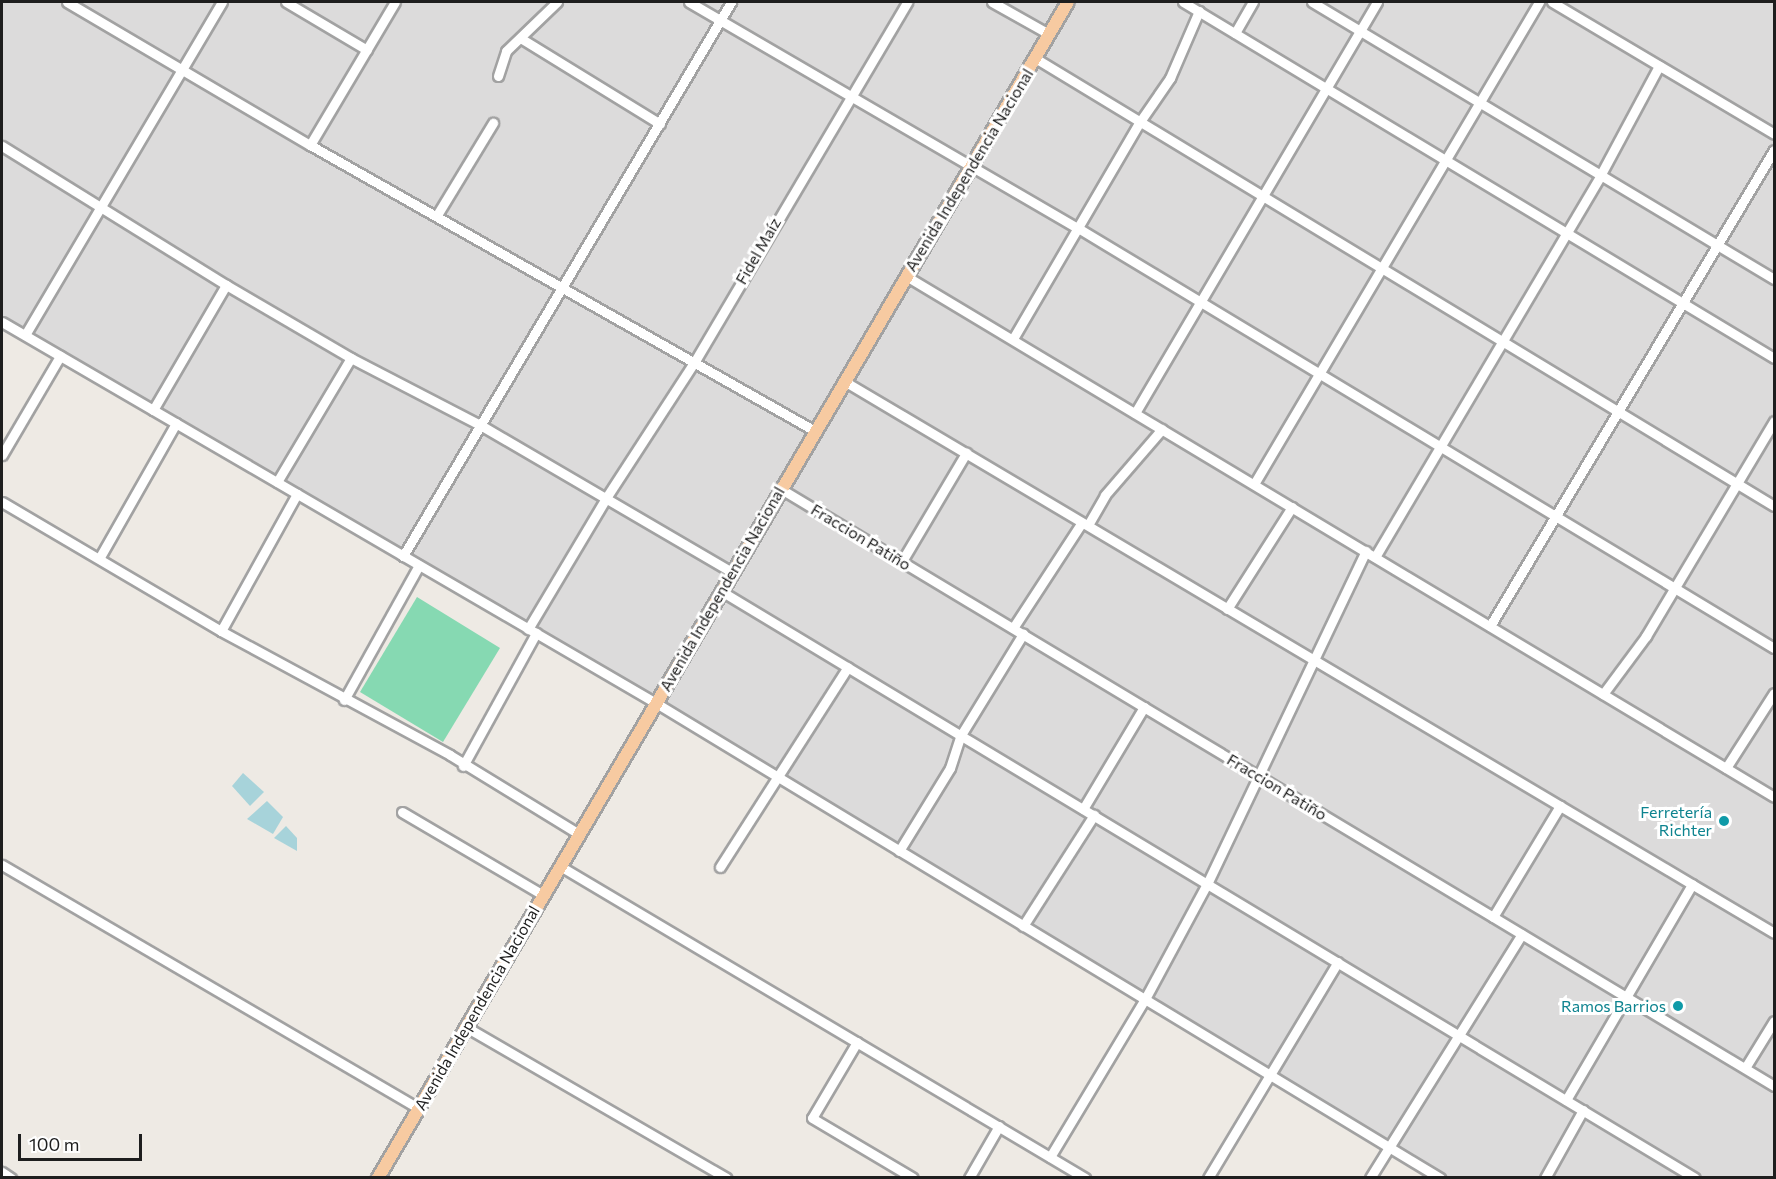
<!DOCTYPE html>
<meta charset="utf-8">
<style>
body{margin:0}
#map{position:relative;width:1776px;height:1179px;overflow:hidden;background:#eeeae4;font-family:Commissioner,sans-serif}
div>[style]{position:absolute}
.residential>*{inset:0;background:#dcdbdb}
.pitch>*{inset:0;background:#86d9b2}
.water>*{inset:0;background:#a7d3da}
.roads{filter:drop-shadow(2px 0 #a2a2a2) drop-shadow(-2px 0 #a2a2a2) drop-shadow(0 2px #a2a2a2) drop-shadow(0 -2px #a2a2a2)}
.minor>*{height:9px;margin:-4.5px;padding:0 4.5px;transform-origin:4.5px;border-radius:4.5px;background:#fff}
.major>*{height:12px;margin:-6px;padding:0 6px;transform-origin:6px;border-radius:6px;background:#f7caa1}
.dots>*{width:16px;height:16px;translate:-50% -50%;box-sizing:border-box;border:3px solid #fff;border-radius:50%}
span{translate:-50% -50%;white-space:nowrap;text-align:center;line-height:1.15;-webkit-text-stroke:6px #fff;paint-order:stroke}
.street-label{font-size:16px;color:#1e1e1e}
.culture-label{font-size:16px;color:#0d838f}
.right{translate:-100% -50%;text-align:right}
.frame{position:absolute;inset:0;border:3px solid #1e1e1e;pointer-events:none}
.scale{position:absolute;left:18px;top:1134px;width:124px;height:27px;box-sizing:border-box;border:3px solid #1e1e1e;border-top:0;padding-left:8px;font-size:18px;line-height:21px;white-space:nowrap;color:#1e1e1e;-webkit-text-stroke:4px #fff;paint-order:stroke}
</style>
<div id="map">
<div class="residential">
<div style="clip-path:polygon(2px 2px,1774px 2px,1774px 1177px,1441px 1177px,656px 703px,2px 322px)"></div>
</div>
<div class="pitch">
<div style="clip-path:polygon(417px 597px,500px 648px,443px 742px,360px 692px)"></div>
</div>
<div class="water">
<div style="clip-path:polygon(243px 773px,264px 792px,250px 806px,232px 786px)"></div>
<div style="clip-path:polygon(267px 801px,283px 817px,273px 834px,247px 819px)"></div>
<div style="clip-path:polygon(286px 826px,297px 838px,297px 851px,274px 838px)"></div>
</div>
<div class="roads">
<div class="minor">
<div style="left:67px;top:2px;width:282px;rotate:30.5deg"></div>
<div style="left:310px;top:145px;width:580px;rotate:29.52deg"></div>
<div style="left:286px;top:2px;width:94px;rotate:30.7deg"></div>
<div style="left:689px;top:2px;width:450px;rotate:30.2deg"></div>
<div style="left:1078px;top:228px;width:813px;rotate:31.11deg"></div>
<div style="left:992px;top:2px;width:65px;rotate:29.3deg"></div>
<div style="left:1183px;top:2px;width:690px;rotate:31.06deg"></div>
<div style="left:1312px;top:2px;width:539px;rotate:30.95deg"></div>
<div style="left:1552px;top:2px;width:258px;rotate:30.7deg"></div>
<div style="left:1235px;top:33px;width:36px;rotate:-60deg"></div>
<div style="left:522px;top:39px;width:162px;rotate:31.6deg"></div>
<div style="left:1035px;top:58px;width:864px;rotate:31.23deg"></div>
<div style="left:498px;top:76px;width:26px;rotate:-72deg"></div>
<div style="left:506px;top:51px;width:71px;rotate:-43.9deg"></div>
<div style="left:310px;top:145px;width:166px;rotate:-59.3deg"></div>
<div style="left:2px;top:146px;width:264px;rotate:31.8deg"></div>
<div style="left:226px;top:285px;width:145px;rotate:30.3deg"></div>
<div style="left:351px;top:358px;width:148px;rotate:27.4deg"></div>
<div style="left:482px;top:426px;width:290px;rotate:30.3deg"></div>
<div style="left:437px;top:215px;width:108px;rotate:-58.7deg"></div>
<div style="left:906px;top:276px;width:1012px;rotate:30.97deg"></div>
<div style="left:2px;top:322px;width:757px;rotate:30.22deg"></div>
<div style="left:656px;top:703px;width:917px;rotate:31.21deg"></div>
<div style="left:25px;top:335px;width:387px;rotate:-59.4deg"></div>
<div style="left:1014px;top:337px;width:248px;rotate:-59.7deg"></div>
<div style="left:1139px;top:123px;width:55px;rotate:-55.4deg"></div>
<div style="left:1170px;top:78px;width:73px;rotate:-66.6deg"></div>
<div style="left:844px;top:381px;width:1081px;rotate:30.69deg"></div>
<div style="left:153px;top:410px;width:145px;rotate:-59.7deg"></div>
<div style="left:1135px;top:413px;width:477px;rotate:-59.5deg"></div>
<div style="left:2px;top:455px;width:115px;rotate:-59.6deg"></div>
<div style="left:277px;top:482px;width:144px;rotate:-59.2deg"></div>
<div style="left:1254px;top:484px;width:560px;rotate:-59.4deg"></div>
<div style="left:781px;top:489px;width:1159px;rotate:31.01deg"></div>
<div style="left:2px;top:502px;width:254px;rotate:30.5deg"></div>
<div style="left:221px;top:631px;width:260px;rotate:28.4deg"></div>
<div style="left:450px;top:755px;width:151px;rotate:31.5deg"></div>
<div style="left:1088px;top:525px;width:34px;rotate:-60deg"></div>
<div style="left:1105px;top:495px;width:87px;rotate:-49.2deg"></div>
<div style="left:403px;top:556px;width:644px;rotate:-59.37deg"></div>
<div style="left:100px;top:557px;width:154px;rotate:-60.4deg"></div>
<div style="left:1375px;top:557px;width:442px;rotate:-59.4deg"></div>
<div style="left:1600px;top:176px;width:125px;rotate:-61.8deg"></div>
<div style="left:902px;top:561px;width:126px;rotate:-59.3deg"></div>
<div style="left:721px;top:591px;width:1137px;rotate:31.08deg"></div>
<div style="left:1227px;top:609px;width:121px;rotate:-57.5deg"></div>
<div style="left:1490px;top:626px;width:554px;rotate:-59.18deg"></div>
<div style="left:1013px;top:628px;width:126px;rotate:-56.9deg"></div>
<div style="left:528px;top:629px;width:152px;rotate:-59.2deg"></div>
<div style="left:606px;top:498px;width:163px;rotate:-57deg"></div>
<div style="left:695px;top:361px;width:417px;rotate:-59.4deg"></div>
<div style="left:221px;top:631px;width:157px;rotate:-61deg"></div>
<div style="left:1603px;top:694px;width:72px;rotate:-53.4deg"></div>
<div style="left:1646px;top:636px;width:250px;rotate:-59.2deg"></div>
<div style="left:344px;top:700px;width:154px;rotate:-60.9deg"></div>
<div style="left:463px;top:766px;width:152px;rotate:-61.2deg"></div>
<div style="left:1726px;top:768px;width:89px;rotate:-57.4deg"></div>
<div style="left:1083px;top:809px;width:119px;rotate:-59.1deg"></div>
<div style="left:402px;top:812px;width:164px;rotate:30.5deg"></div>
<div style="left:899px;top:851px;width:97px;rotate:-58.4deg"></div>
<div style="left:950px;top:768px;width:35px;rotate:-72deg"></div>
<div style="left:961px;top:735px;width:119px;rotate:-58.5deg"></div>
<div style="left:2px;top:865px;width:482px;rotate:30.3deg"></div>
<div style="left:560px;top:866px;width:611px;rotate:30.72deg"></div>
<div style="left:720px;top:867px;width:237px;rotate:-57.4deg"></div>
<div style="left:1493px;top:917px;width:130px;rotate:-58.9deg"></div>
<div style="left:1023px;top:926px;width:132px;rotate:-57.4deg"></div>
<div style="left:466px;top:1027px;width:301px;rotate:30.1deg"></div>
<div style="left:857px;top:1042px;width:88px;rotate:120.6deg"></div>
<div style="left:812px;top:1118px;width:117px;rotate:30.7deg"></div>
<div style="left:1745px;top:1068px;width:55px;rotate:-58.3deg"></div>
<div style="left:1566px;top:1100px;width:250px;rotate:-59.7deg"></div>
<div style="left:1050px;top:1157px;width:184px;rotate:-59deg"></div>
<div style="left:1145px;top:999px;width:131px;rotate:-61.7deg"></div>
<div style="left:1207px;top:884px;width:369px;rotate:-64.5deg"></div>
<div style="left:2px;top:1172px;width:11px;rotate:34deg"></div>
<div style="left:969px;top:1178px;width:60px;rotate:-60deg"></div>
<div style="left:1208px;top:1178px;width:252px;rotate:-59deg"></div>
<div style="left:1370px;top:1178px;width:287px;rotate:-58.1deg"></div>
<div style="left:1545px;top:1178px;width:78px;rotate:-60.8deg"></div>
</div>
<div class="major">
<div style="left:378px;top:1178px;width:1363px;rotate:-59.6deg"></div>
</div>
</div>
<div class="dots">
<div style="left:1724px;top:821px;background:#0f9aa8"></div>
<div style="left:1678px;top:1006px;background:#0f9aa8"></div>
</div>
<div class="street-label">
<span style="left:969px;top:170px;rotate:-59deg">Avenida Independencia Nacional</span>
<span style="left:758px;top:251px;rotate:-60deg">Fidel Maíz</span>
<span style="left:861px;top:537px;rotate:31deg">Fraccion Patiño</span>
<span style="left:722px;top:589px;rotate:-60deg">Avenida Independencia Nacional</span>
<span style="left:1277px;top:787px;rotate:31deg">Fraccion Patiño</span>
<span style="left:477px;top:1008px;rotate:-60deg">Avenida Independencia Nacional</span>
</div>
<div class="culture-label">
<span class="right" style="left:1712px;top:821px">Ferretería<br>Richter</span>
<span class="right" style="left:1666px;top:1006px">Ramos Barrios</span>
</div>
<div class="frame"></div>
<div class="scale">100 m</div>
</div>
